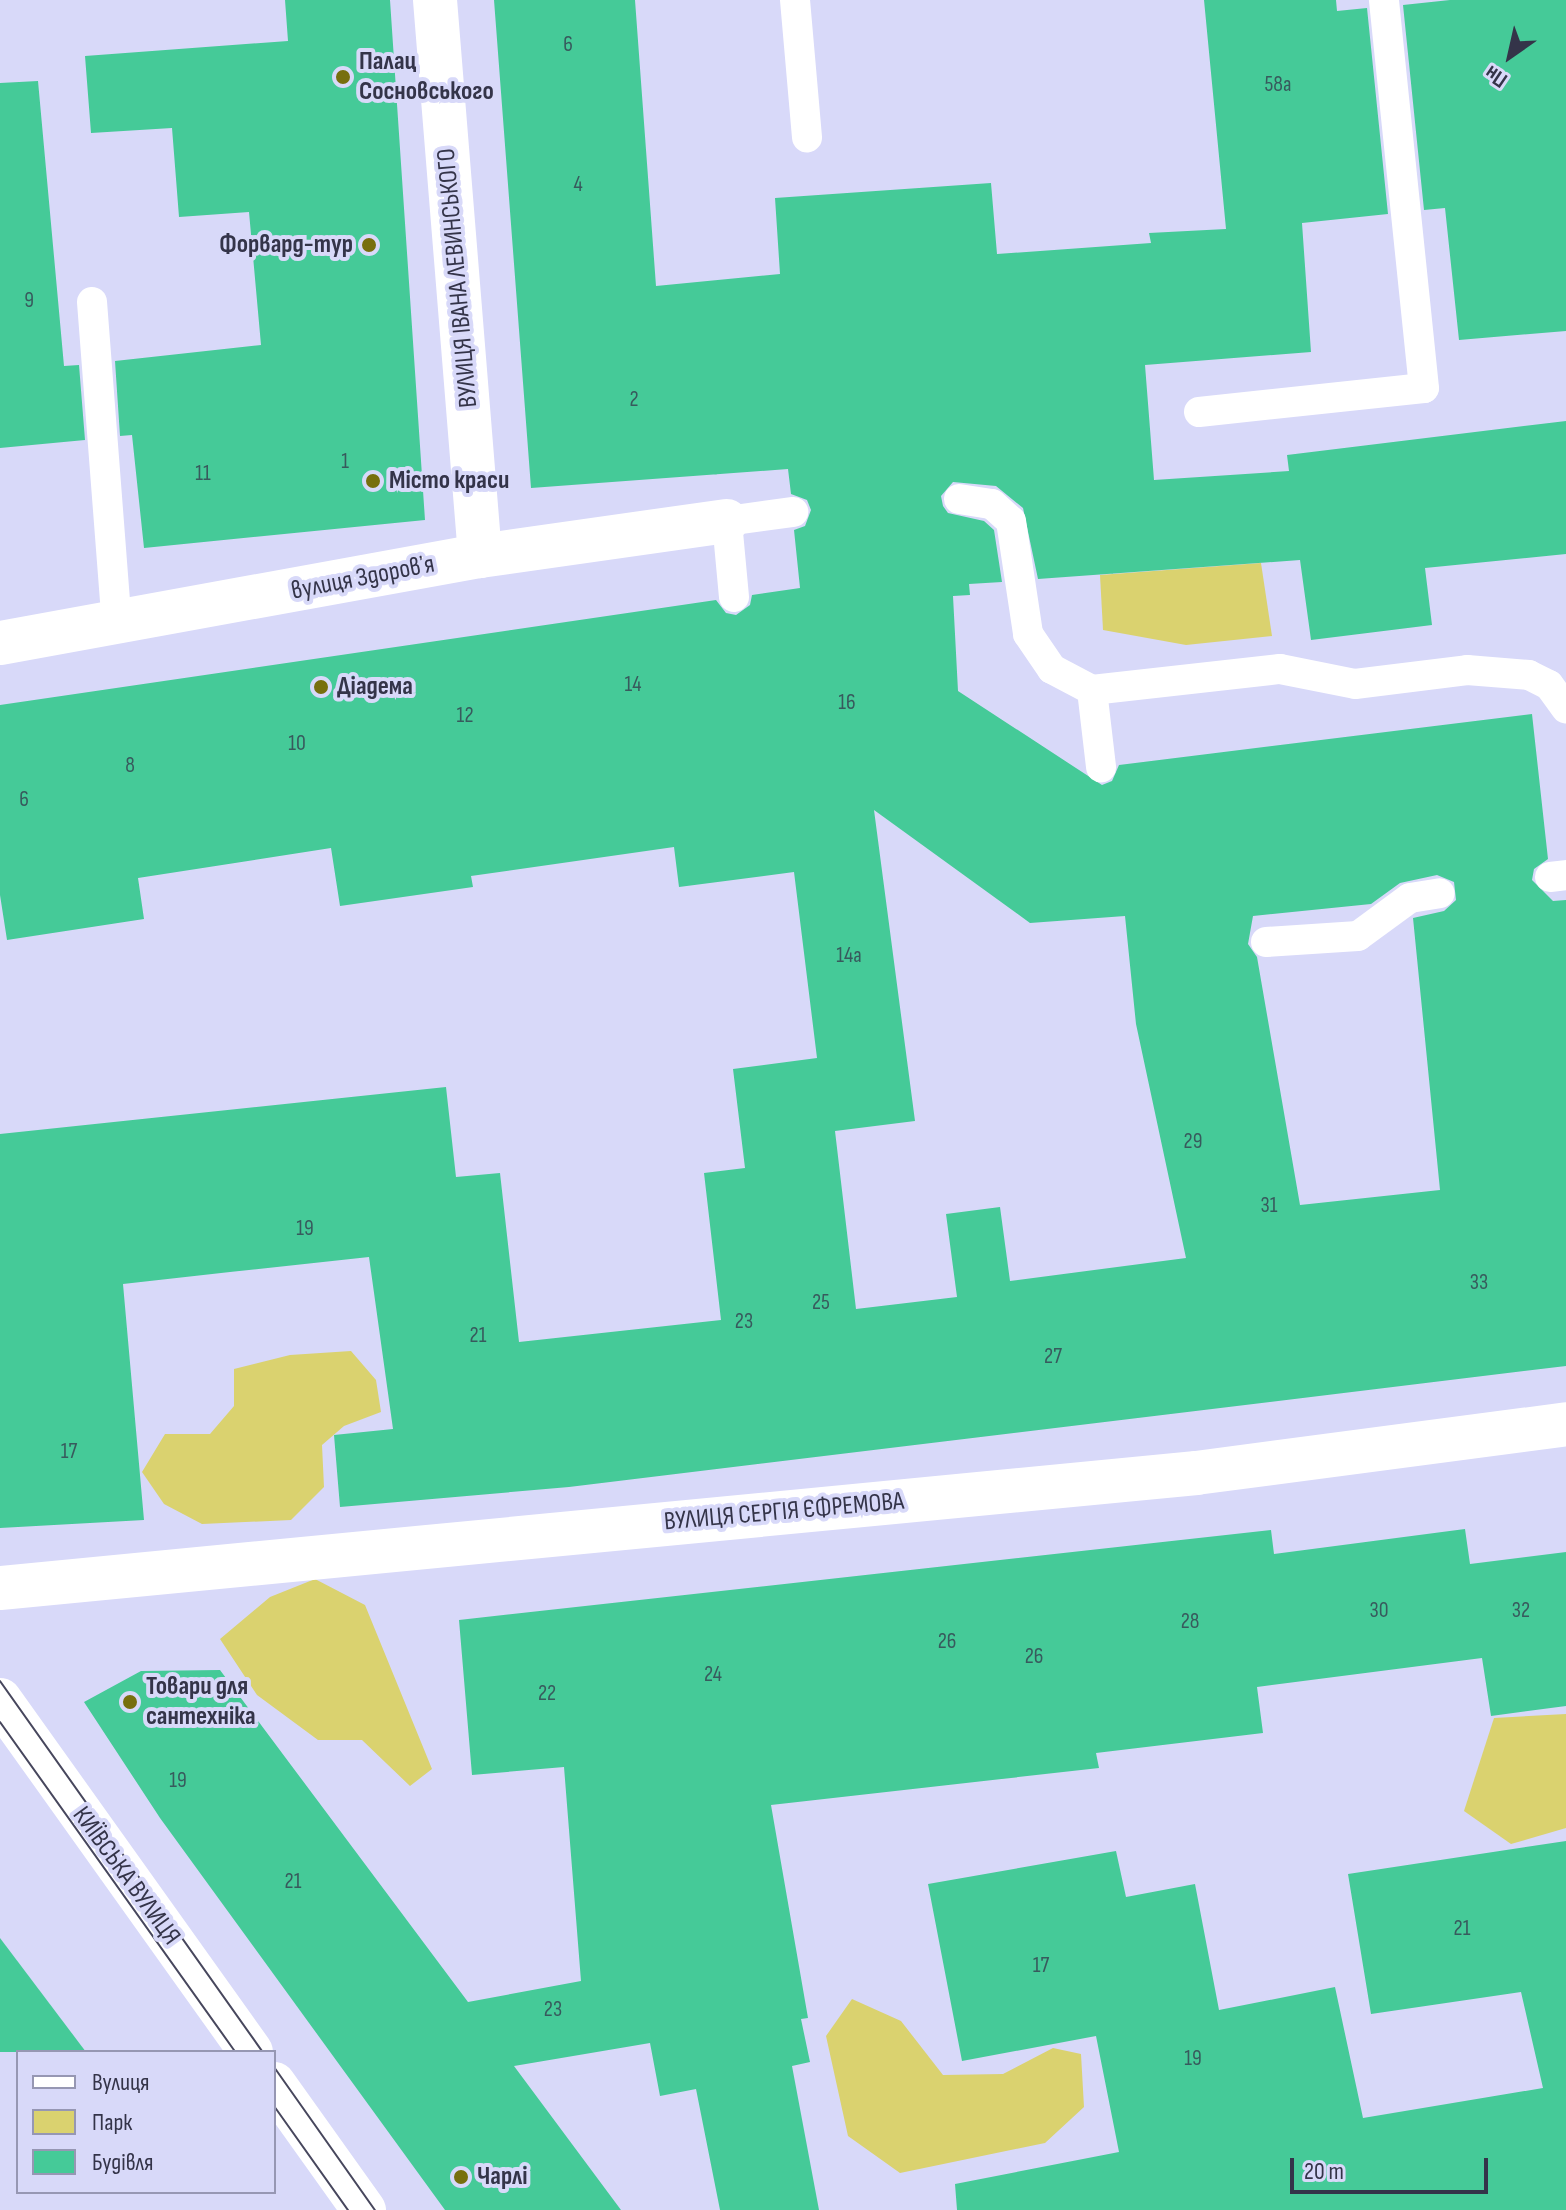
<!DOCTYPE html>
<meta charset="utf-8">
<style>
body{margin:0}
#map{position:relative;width:1566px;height:2210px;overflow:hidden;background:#d8d9f9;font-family:"Sofia Sans Condensed",sans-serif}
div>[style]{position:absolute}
.green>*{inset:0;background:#dad26f}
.building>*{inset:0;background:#45ca98}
.service>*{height:30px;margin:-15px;padding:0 15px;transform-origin:15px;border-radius:15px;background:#fff}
.minor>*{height:44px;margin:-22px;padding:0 22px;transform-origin:22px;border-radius:22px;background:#fff}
.secondary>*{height:44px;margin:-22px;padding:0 22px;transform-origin:22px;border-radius:22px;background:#fff}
.tram>*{height:2px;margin:-1px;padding:0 1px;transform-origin:1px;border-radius:1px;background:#47475d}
.dots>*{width:22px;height:22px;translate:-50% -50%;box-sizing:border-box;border:4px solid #d8d9f9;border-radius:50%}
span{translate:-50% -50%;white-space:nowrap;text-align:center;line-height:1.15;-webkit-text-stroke:8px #d8d9f9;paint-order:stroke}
.number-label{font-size:22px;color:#385a5d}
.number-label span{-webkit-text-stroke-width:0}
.poi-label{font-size:26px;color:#343449;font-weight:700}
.left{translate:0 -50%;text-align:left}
.right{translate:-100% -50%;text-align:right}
.street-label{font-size:26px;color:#343449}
.legend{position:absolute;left:16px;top:2050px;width:260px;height:144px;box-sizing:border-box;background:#d8d9f9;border:2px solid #9697b3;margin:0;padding:10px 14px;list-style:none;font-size:24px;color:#343449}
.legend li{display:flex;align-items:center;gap:16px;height:40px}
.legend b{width:40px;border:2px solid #9697b3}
.north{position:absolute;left:1470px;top:16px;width:80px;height:80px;-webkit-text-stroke:6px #d8d9f9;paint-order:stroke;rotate:214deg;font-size:22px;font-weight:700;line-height:32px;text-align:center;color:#343449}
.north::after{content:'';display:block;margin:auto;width:28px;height:36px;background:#343449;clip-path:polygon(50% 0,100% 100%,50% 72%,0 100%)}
.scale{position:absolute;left:1290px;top:2158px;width:198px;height:36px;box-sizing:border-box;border:4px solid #343449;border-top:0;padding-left:10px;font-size:24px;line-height:28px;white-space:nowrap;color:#343449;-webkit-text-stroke:6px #d8d9f9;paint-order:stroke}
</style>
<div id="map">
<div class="green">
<div style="clip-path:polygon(1261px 563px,1272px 636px,1186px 645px,1103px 630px,1100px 575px)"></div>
<div style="clip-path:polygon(351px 1351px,376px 1380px,381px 1412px,344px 1426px,322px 1445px,324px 1487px,291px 1520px,202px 1524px,164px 1504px,142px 1472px,165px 1434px,210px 1434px,234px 1406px,234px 1369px,290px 1355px)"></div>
<div style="clip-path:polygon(315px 1579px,365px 1605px,432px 1769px,410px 1786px,362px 1740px,318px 1740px,257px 1695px,220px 1639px,270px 1597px)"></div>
<div style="clip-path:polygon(1566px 1714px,1566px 1828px,1511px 1844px,1464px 1811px,1494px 1718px)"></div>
<div style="clip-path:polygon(852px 1999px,901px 2021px,943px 2075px,1003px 2074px,1053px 2048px,1081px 2054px,1084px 2107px,1045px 2143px,900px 2173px,848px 2136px,826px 2036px)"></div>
</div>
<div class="building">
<div style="clip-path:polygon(285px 0,390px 0,425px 520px,144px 548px,132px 435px,120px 436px,115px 361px,261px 345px,249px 212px,179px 217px,172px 128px,91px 133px,85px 56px,288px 41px)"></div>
<div style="clip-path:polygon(evenodd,494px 0,635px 0,656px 286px,780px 274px,775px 198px,991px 183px,997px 254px,1151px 243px,1149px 233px,1226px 229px,1204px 0,1336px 0,1337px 11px,1367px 8px,1388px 214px,1302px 223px,1311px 352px,1145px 365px,1154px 480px,1289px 471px,1287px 455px,1566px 421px,1566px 554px,1425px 568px,1432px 625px,1311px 640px,1300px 560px,1038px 579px,1023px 508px,996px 486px,953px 482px,941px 496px,943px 506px,948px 513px,984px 521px,994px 530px,1002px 582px,969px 584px,970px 595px,953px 596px,958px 691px,1102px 785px,1112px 781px,1119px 765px,1532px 714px,1548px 859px,1534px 869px,1532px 880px,1553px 901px,1566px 900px,1566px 1366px,569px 1487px,340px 1507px,334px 1435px,393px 1429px,369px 1257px,230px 1272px,123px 1284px,144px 1520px,0 1528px,0 1134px,446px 1087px,456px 1177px,500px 1173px,519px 1342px,721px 1320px,704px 1173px,745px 1168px,733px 1069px,817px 1058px,794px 872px,679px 887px,674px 847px,471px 876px,473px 887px,340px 906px,331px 848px,138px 878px,144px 919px,7px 940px,0 895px,0 705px,716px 600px,726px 613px,736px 615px,750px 605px,752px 595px,800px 588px,794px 530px,805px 526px,811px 510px,807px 500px,791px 494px,788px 469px,531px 488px,494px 0,874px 810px,1030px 923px,1125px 916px,1136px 1024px,1186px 1258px,1010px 1281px,1000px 1207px,946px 1214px,957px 1297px,856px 1309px,835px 1131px,915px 1121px,874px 810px,494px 0,1437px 875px,1454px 882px,1456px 900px,1444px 911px,1413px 918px,1440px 1190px,1300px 1205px,1257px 957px,1248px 944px,1253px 916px,1371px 904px,1400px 883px,1437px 875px)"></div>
<div style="clip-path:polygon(1450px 0,1566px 0,1566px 331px,1459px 340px,1445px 208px,1424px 210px,1403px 5px)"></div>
<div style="clip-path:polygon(38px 81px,64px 366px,79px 365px,85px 440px,0 448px,0 83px)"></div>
<div style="clip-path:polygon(1465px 1529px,1470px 1564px,1566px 1552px,1566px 1706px,1491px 1716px,1482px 1658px,1257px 1687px,1263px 1733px,1096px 1753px,1099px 1768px,771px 1805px,808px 2018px,801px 2019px,810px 2062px,792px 2066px,819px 2210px,720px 2210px,696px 2089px,660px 2096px,650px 2043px,514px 2066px,621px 2210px,445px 2210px,160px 1818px,84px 1702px,141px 1671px,220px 1670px,468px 2002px,581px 1981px,564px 1767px,472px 1775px,459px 1620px,1271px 1530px,1274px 1554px)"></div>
<div style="clip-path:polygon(1566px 1841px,1566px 2210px,957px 2210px,955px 2184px,1119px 2152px,1096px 2036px,962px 2061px,928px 1884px,1116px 1851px,1126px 1897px,1195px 1884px,1219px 2010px,1335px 1987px,1363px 2118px,1543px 2088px,1521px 1992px,1371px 2014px,1348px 1874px)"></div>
<div style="clip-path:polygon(0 1938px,86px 2052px,0 2052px)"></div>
</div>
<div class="service">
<div style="left:795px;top:0;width:138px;rotate:85deg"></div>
<div style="left:92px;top:302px;width:323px;rotate:85.6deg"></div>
<div style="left:1199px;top:412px;width:226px;rotate:-6.1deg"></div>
<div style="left:1424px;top:388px;width:390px;rotate:-95.9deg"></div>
<div style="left:959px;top:499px;width:33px;rotate:9deg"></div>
<div style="left:992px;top:504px;width:25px;rotate:42deg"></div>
<div style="left:1011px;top:521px;width:114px;rotate:81.4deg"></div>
<div style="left:1028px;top:634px;width:42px;rotate:55.6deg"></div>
<div style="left:1052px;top:669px;width:45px;rotate:27.7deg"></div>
<div style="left:1092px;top:690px;width:189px;rotate:-6.4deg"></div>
<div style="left:1280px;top:669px;width:76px;rotate:11.3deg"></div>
<div style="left:1355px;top:684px;width:113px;rotate:-7.1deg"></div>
<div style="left:1467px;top:670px;width:62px;rotate:4.6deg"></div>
<div style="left:1529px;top:675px;width:22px;rotate:27deg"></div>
<div style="left:1549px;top:685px;width:29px;rotate:54deg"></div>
<div style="left:734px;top:597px;width:76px;rotate:-95.3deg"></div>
<div style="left:727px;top:521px;width:67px;rotate:-7.8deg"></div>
<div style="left:1092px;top:690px;width:78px;rotate:83.3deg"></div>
<div style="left:1550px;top:877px;width:16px;rotate:-7deg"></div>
<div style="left:1266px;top:942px;width:92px;rotate:-3.7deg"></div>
<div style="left:1358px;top:936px;width:64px;rotate:-36.2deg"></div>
<div style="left:1410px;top:898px;width:30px;rotate:-9deg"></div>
</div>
<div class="minor">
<div style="left:435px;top:0;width:558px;rotate:85.37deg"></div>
<div style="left:0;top:643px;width:488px;rotate:-10.3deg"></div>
<div style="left:480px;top:556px;width:249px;rotate:-8.1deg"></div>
<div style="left:0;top:1588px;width:1202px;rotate:-5.49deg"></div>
<div style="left:1196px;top:1473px;width:373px;rotate:-7.5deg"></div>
</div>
<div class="secondary">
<div style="left:0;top:1700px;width:432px;rotate:54.5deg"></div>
<div style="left:274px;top:2084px;width:155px;rotate:54.5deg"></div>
</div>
<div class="tram">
<div style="left:0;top:1681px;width:455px;rotate:54.7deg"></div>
<div style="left:0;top:1722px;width:405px;rotate:54.5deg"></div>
<div style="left:274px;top:2067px;width:175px;rotate:54.8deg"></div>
<div style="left:274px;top:2106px;width:128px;rotate:54.6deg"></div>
</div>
<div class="dots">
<div style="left:343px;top:77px;background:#776f0e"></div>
<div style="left:369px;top:245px;background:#776f0e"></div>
<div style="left:373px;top:481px;background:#776f0e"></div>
<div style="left:321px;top:687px;background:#776f0e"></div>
<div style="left:130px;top:1702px;background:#776f0e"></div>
<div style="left:461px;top:2177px;background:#776f0e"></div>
</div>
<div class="number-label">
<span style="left:568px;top:45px">6</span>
<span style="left:1278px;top:85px">58а</span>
<span style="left:578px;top:185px">4</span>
<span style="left:29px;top:301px">9</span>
<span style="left:634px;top:400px">2</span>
<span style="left:345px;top:462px">1</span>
<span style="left:203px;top:474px">11</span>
<span style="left:633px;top:685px">14</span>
<span style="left:847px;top:703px">16</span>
<span style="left:465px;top:716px">12</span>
<span style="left:297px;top:744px">10</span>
<span style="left:130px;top:766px">8</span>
<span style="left:24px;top:800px">6</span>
<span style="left:849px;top:956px">14а</span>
<span style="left:1193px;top:1142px">29</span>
<span style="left:1269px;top:1206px">31</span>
<span style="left:305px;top:1229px">19</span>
<span style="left:1479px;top:1283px">33</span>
<span style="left:821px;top:1303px">25</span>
<span style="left:744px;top:1322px">23</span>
<span style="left:478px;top:1336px">21</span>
<span style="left:1053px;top:1357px">27</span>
<span style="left:69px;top:1452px">17</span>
<span style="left:1379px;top:1611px">30</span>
<span style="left:1521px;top:1611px">32</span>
<span style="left:1190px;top:1622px">28</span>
<span style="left:947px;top:1642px">26</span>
<span style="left:1034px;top:1657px">26</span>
<span style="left:713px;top:1675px">24</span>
<span style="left:547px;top:1694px">22</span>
<span style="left:178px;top:1781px">19</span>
<span style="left:293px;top:1882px">21</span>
<span style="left:1462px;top:1929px">21</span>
<span style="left:1041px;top:1966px">17</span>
<span style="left:553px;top:2010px">23</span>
<span style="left:1193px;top:2059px">19</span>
</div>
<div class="poi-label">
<span class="left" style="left:359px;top:77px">Палац<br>Сосновського</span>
<span class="right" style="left:353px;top:245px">Форвард-тур</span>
<span class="left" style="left:389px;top:481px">Місто краси</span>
<span class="left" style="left:337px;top:687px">Діадема</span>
<span class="left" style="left:146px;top:1702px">Товари для<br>сантехніка</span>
<span class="left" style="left:477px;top:2177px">Чарлі</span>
</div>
<div class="street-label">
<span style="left:458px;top:278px;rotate:-95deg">ВУЛИЦЯ ІВАНА ЛЕВИНСЬКОГО</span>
<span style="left:363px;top:578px;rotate:-11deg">вулиця Здоровʼя</span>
<span style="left:784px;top:1512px;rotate:-5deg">ВУЛИЦЯ СЕРГІЯ ЄФРЕМОВА</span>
<span style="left:126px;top:1876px;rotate:54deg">КИЇВСЬКА ВУЛИЦЯ</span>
</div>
<ul class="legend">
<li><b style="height:10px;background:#fff"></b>Вулиця</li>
<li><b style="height:22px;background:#dad26f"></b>Парк</li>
<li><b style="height:22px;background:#45ca98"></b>Будівля</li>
</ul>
<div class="north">Пн</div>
<div class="scale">20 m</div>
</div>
